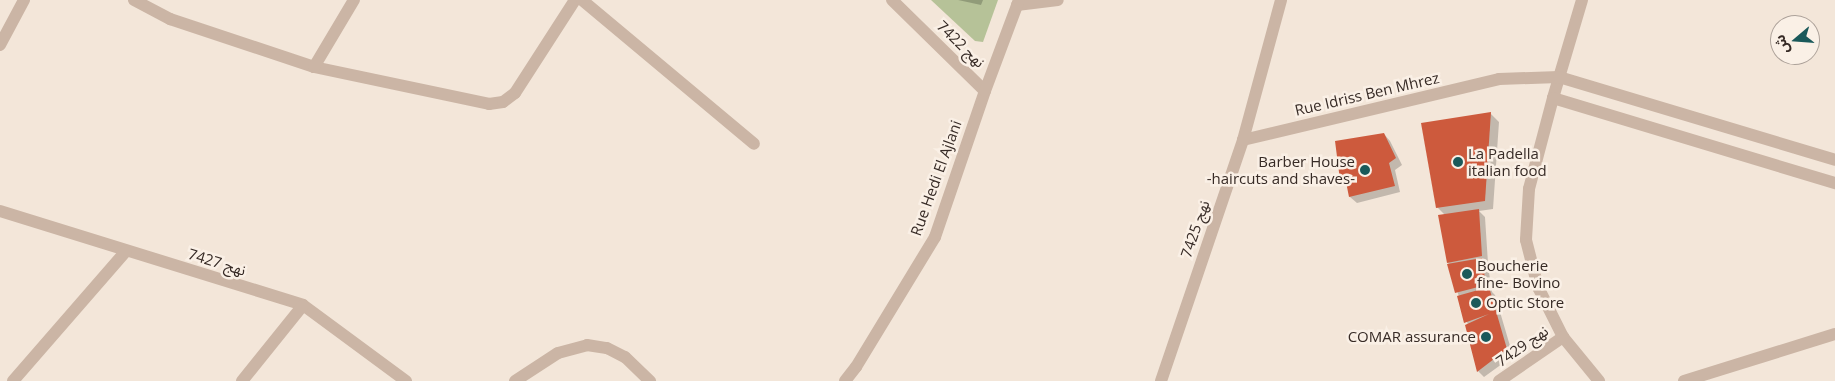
<!DOCTYPE html>
<meta charset="utf-8">
<style>
body{margin:0}
#map{position:relative;width:1835px;height:381px;overflow:hidden;background:#f3e6d9;font-family:"Open Sans","Noto Sans Arabic",sans-serif}
div>[style]{position:absolute}
.green>*{inset:0;background:#b6c298}
.shadow>*{inset:0;background:#0003}
.building>*{inset:0;background:#cd5a3d}
.minor>*{height:12px;margin:-6px;padding:0 6px;transform-origin:6px;border-radius:6px;background:#cbb5a5}
.dots>*{width:14px;height:14px;translate:-50% -50%;box-sizing:border-box;border:2px solid #faf0e6;border-radius:50%}
span{translate:-50% -50%;white-space:nowrap;text-align:center;line-height:1.15;-webkit-text-stroke:5px #faf0e6;paint-order:stroke}
.street-label{font-size:15px;color:#372b26}
.poi-label{font-size:15px;color:#372b26}
.left{translate:0 -50%;text-align:left}
.right{translate:-100% -50%;text-align:right}
.north{position:absolute;left:1770px;top:15px;width:50px;height:50px;box-sizing:border-box;background:#faf0e6;border:1px solid #aca199;border-radius:50%;rotate:252deg;font-size:14px;font-weight:700;line-height:20px;text-align:center;color:#372b26}
.north::after{content:'';display:block;margin:auto;width:18px;height:22px;background:#1a595a;clip-path:polygon(50% 0,100% 100%,50% 72%,0 100%)}
</style>
<div id="map">
<div class="green">
<div style="clip-path:polygon(931px 0,998px 0,983px 42px,975px 41px)"></div>
</div>
<div class="shadow">
<div style="clip-path:polygon(958px 0,983px 0,981px 5px)"></div>
<div style="clip-path:polygon(1490px 113px,1499px 122px,1493px 209px,1479px 211px,1485px 217px,1488px 263px,1486px 263px,1488px 266px,1492px 292px,1495px 295px,1513px 356px,1484px 377px,1478px 371px,1468px 325px,1448px 262px,1445px 215px,1437px 207px)"></div>
<div style="clip-path:polygon(1384px 134px,1390px 141px,1402px 165px,1395px 170px,1400px 192px,1357px 203px,1350px 197px,1348px 185px,1341px 179px,1336px 142px)"></div>
</div>
<div class="building">
<div style="clip-path:polygon(1491px 112px,1485px 201px,1436px 208px,1421px 123px)"></div>
<div style="clip-path:polygon(1384px 133px,1396px 158px,1389px 163px,1395px 186px,1349px 197px,1345px 177px,1340px 180px,1335px 141px)"></div>
<div style="clip-path:polygon(1479px 209px,1482px 256px,1447px 263px,1438px 215px)"></div>
<div style="clip-path:polygon(1482px 258px,1486px 285px,1455px 293px,1447px 264px)"></div>
<div style="clip-path:polygon(1489px 287px,1507px 349px,1477px 372px,1465px 325px,1489px 314px,1464px 323px,1457px 296px)"></div>
</div>
<div class="minor">
<div style="left:134px;top:0;width:41px;rotate:27.8deg"></div>
<div style="left:170px;top:19px;width:152px;rotate:18.4deg"></div>
<div style="left:314px;top:67px;width:179px;rotate:11.9deg"></div>
<div style="left:489px;top:104px;width:14px;rotate:-8deg"></div>
<div style="left:503px;top:102px;width:15px;rotate:-37deg"></div>
<div style="left:515px;top:93px;width:111px;rotate:-57.2deg"></div>
<div style="left:582px;top:0;width:224px;rotate:39.9deg"></div>
<div style="left:892px;top:0;width:130px;rotate:44.4deg"></div>
<div style="left:1582px;top:0;width:102px;rotate:106.5deg"></div>
<div style="left:1553px;top:98px;width:94px;rotate:104.8deg"></div>
<div style="left:1529px;top:189px;width:51px;rotate:93.4deg"></div>
<div style="left:1526px;top:240px;width:49px;rotate:75.7deg"></div>
<div style="left:1538px;top:287px;width:56px;rotate:63.4deg"></div>
<div style="left:1563px;top:337px;width:57px;rotate:50.7deg"></div>
<div style="left:1017px;top:5px;width:41px;rotate:-7deg"></div>
<div style="left:0;top:45px;width:51px;rotate:-61.9deg"></div>
<div style="left:314px;top:67px;width:78px;rotate:-59.2deg"></div>
<div style="left:1553px;top:98px;width:295px;rotate:16.8deg"></div>
<div style="left:1243px;top:140px;width:263px;rotate:-13.4deg"></div>
<div style="left:1499px;top:79px;width:60px;rotate:-1.9deg"></div>
<div style="left:1559px;top:77px;width:288px;rotate:16.7deg"></div>
<div style="left:0;top:211px;width:317px;rotate:17.2deg"></div>
<div style="left:303px;top:305px;width:128px;rotate:36.4deg"></div>
<div style="left:13px;top:381px;width:172px;rotate:-49deg"></div>
<div style="left:242px;top:381px;width:97px;rotate:-51.2deg"></div>
<div style="left:515px;top:381px;width:51px;rotate:-33.1deg"></div>
<div style="left:558px;top:353px;width:30px;rotate:-15deg"></div>
<div style="left:587px;top:345px;width:20px;rotate:9deg"></div>
<div style="left:607px;top:348px;width:20px;rotate:27deg"></div>
<div style="left:625px;top:357px;width:35px;rotate:44deg"></div>
<div style="left:845px;top:381px;width:18px;rotate:-52deg"></div>
<div style="left:856px;top:367px;width:152px;rotate:-58.7deg"></div>
<div style="left:935px;top:237px;width:154px;rotate:-71.1deg"></div>
<div style="left:985px;top:91px;width:97px;rotate:-69.5deg"></div>
<div style="left:1161px;top:381px;width:255px;rotate:-71.2deg"></div>
<div style="left:1243px;top:140px;width:145px;rotate:-74.8deg"></div>
<div style="left:1499px;top:381px;width:78px;rotate:-34.5deg"></div>
<div style="left:1684px;top:381px;width:158px;rotate:-17.3deg"></div>
</div>
<div class="dots">
<div style="left:1458px;top:162px;background:#1a595a"></div>
<div style="left:1365px;top:170px;background:#1a595a"></div>
<div style="left:1467px;top:274px;background:#1a595a"></div>
<div style="left:1476px;top:303px;background:#1a595a"></div>
<div style="left:1486px;top:337px;background:#1a595a"></div>
</div>
<div class="street-label">
<span style="left:961px;top:44px;rotate:44deg">نهج 7422</span>
<span style="left:1367px;top:94px;rotate:-13deg">Rue Idriss Ben Mhrez</span>
<span style="left:936px;top:178px;rotate:-70deg">Rue Hedi El Ajlani</span>
<span style="left:1195px;top:229px;rotate:-71deg">نهج 7425</span>
<span style="left:217px;top:262px;rotate:17deg">نهج 7427</span>
<span style="left:1522px;top:346px;rotate:-35deg">نهج 7429</span>
</div>
<div class="poi-label">
<span class="left" style="left:1468px;top:162px">La Padella<br>italian food</span>
<span class="right" style="left:1355px;top:170px">Barber House<br>-haircuts and shaves-</span>
<span class="left" style="left:1477px;top:274px">Boucherie<br>fine- Bovino</span>
<span class="left" style="left:1486px;top:303px">Optic Store</span>
<span class="right" style="left:1476px;top:337px">COMAR assurance</span>
</div>
<div class="north">ش</div>
</div>
